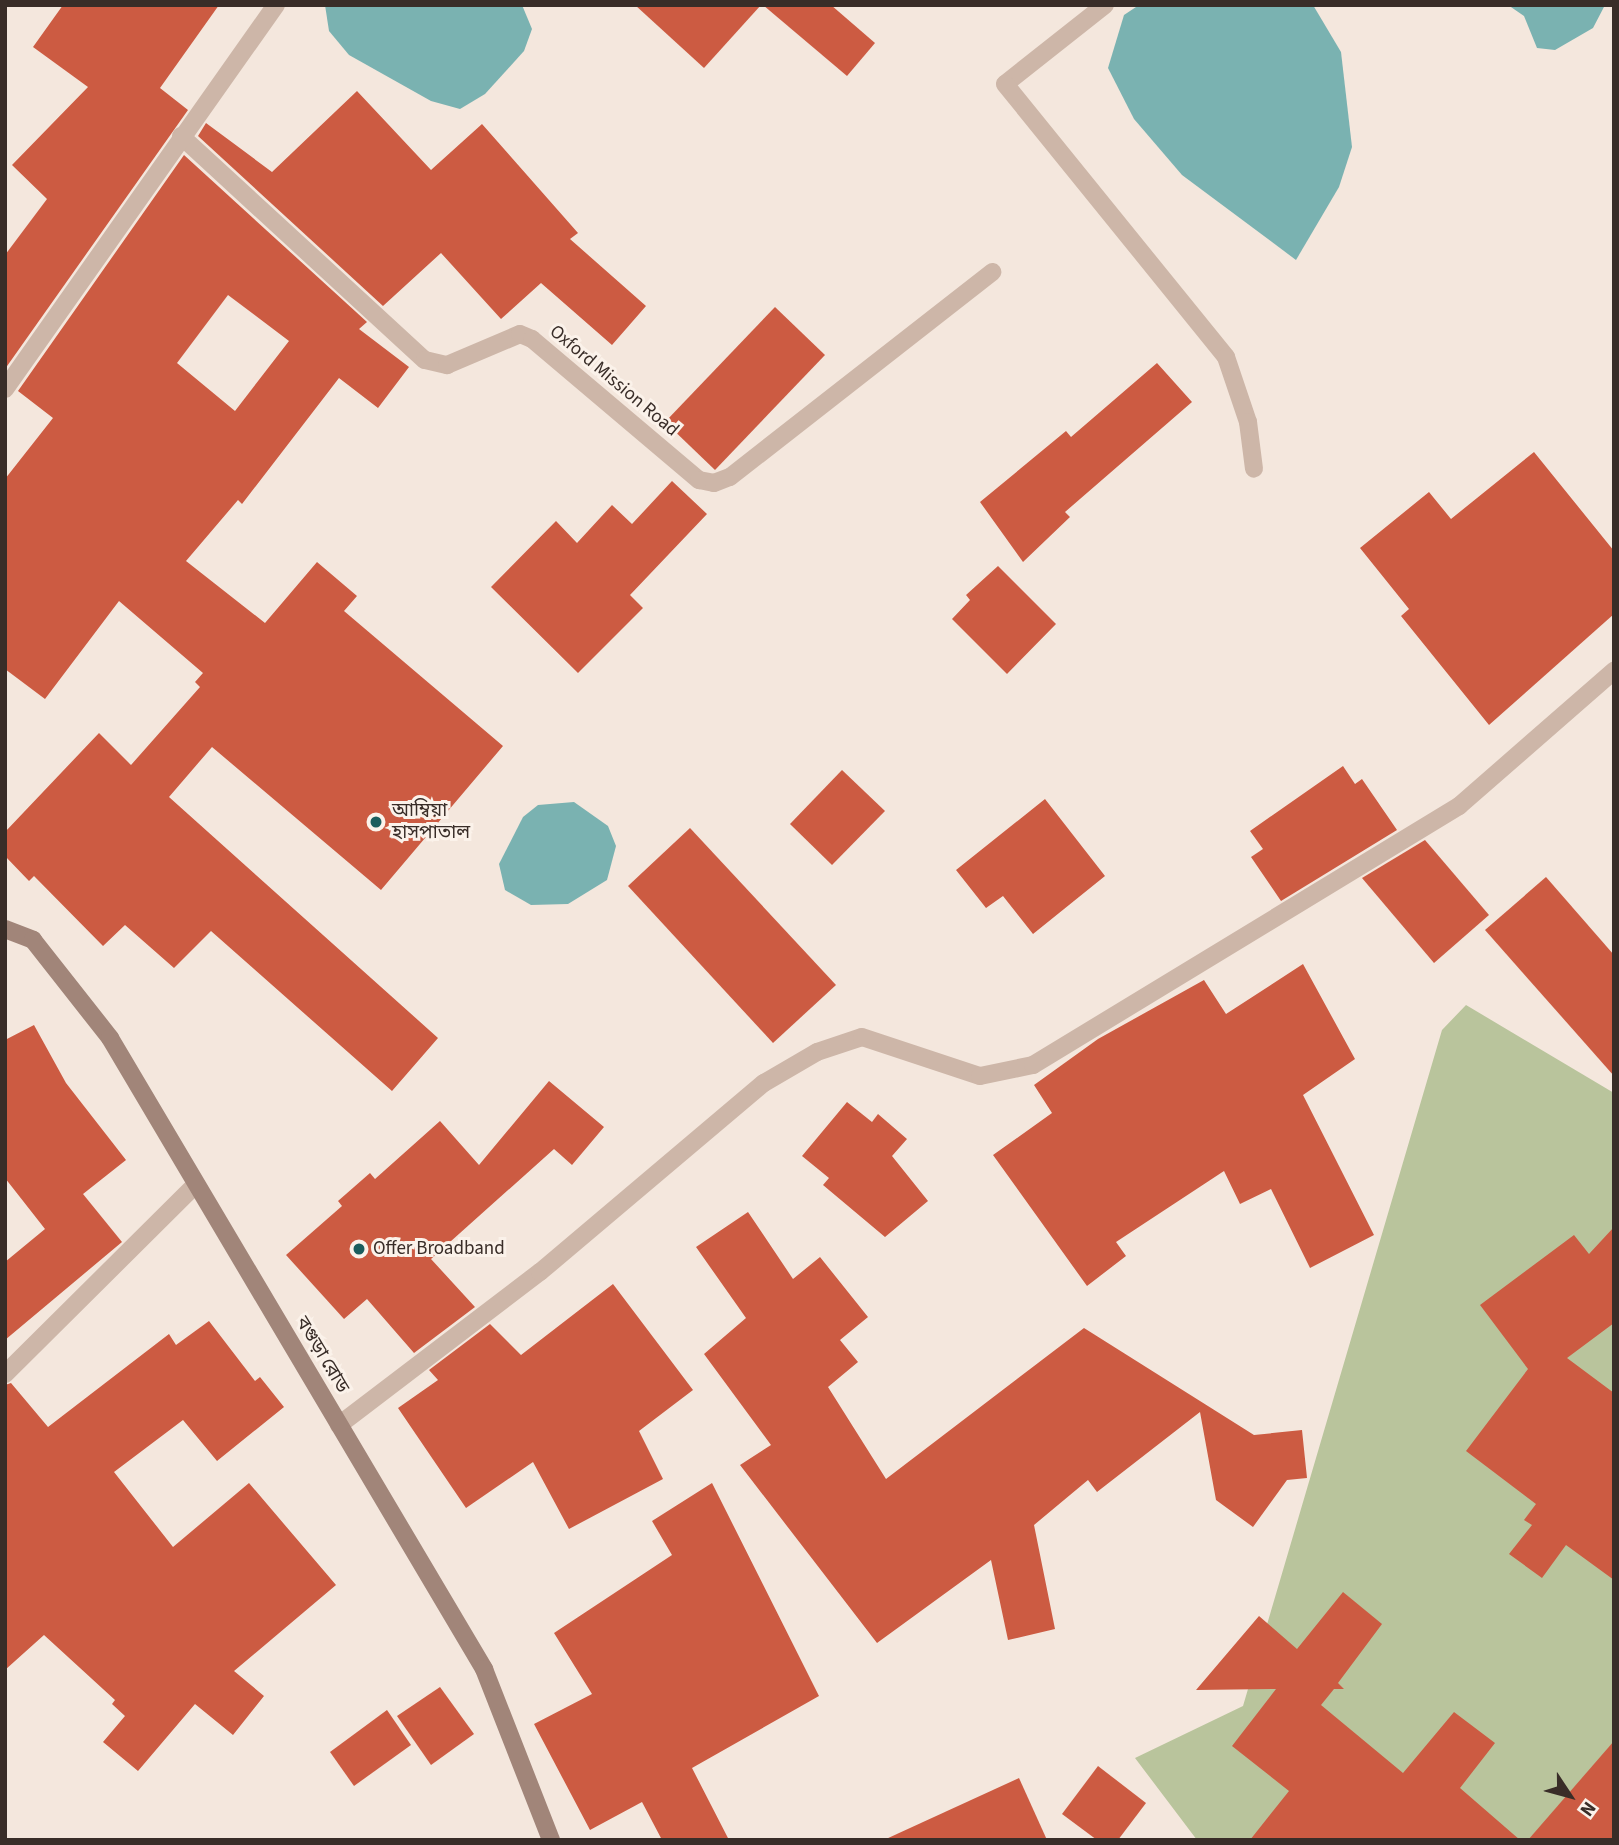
<!DOCTYPE html>
<meta charset="utf-8">
<style>
body{margin:0}
#map{position:relative;width:1619px;height:1845px;overflow:hidden;background:#f4e7dd;font-family:"Source Sans 3","Noto Sans Bengali",sans-serif}
div>[style]{position:absolute}
.green>*{inset:0;background:#b9c49c}
.water>*{inset:0;background:#7ab2b1}
.building>*{inset:0;background:#cc5b42}
.minor>*{height:18px;margin:-9px;padding:0 9px;transform-origin:9px;border-radius:9px;background:#cdb6a8}
.secondary>*{height:18px;margin:-9px;padding:0 9px;transform-origin:9px;border-radius:9px;background:#a18579}
.dots>*{width:19px;height:19px;translate:-50% -50%;box-sizing:border-box;border:4px solid #fbf2ea;border-radius:50%}
span{translate:-50% -50%;white-space:nowrap;text-align:center;line-height:1.15;-webkit-text-stroke:6px #fbf2ea;paint-order:stroke}
.street-label{font-size:19px;color:#392d28}
.poi-label{font-size:19px;color:#392d28}
.left{translate:0 -50%;text-align:left}
.frame{position:absolute;inset:0;border:7px solid #392d28;pointer-events:none}
.north{position:absolute;left:1535px;top:1761px;width:70px;height:70px;-webkit-text-stroke:5px #fbf2ea;paint-order:stroke;rotate:126deg;font-size:19px;font-weight:700;line-height:28px;text-align:center;color:#392d28}
.north::after{content:'';display:block;margin:auto;width:24px;height:32px;background:#392d28;clip-path:polygon(50% 0,100% 100%,50% 72%,0 100%)}
</style>
<div id="map">
<div class="green">
<div style="clip-path:polygon(1466px 1005px,1614px 1093px,1614px 1840px,1197px 1840px,1135px 1758px,1243px 1706px,1442px 1030px)"></div>
</div>
<div class="water">
<div style="clip-path:polygon(325px 5px,522px 5px,532px 29px,524px 51px,485px 94px,460px 109px,431px 101px,349px 55px,329px 31px)"></div>
<div style="clip-path:polygon(1139px 5px,1313px 5px,1341px 52px,1352px 147px,1339px 187px,1296px 260px,1182px 175px,1134px 119px,1108px 68px,1124px 15px)"></div>
<div style="clip-path:polygon(1508px 5px,1605px 5px,1593px 28px,1555px 50px,1537px 48px,1524px 16px)"></div>
<div style="clip-path:polygon(574px 802px,608px 826px,616px 846px,607px 880px,568px 904px,531px 905px,505px 890px,499px 864px,523px 817px,538px 805px)"></div>
</div>
<div class="building">
<div style="clip-path:polygon(63px 5px,219px 5px,160px 88px,188px 110px,5px 369px,5px 255px,47px 199px,12px 165px,88px 87px,33px 47px)"></div>
<div style="clip-path:polygon(635px 5px,761px 5px,704px 68px)"></div>
<div style="clip-path:polygon(763px 5px,831px 5px,875px 43px,847px 76px)"></div>
<div style="clip-path:polygon(357px 91px,431px 170px,482px 124px,578px 233px,570px 239px,646px 306px,612px 345px,541px 283px,501px 319px,441px 253px,383px 306px,198px 136px,206px 123px,272px 172px)"></div>
<div style="clip-path:polygon(evenodd,184px 155px,367px 322px,359px 329px,409px 367px,378px 408px,339px 378px,242px 504px,238px 500px,186px 561px,265px 623px,317px 562px,357px 596px,344px 611px,503px 746px,381px 890px,212px 747px,169px 797px,438px 1038px,392px 1091px,211px 931px,174px 968px,125px 925px,103px 946px,34px 876px,29px 881px,5px 856px,5px 832px,99px 733px,131px 765px,200px 687px,195px 682px,203px 673px,119px 601px,45px 699px,5px 669px,5px 479px,53px 418px,18px 391px,184px 155px,228px 295px,289px 341px,235px 411px,177px 363px,228px 295px)"></div>
<div style="clip-path:polygon(775px 307px,825px 355px,715px 470px,665px 422px)"></div>
<div style="clip-path:polygon(1157px 363px,1192px 402px,1065px 512px,1070px 517px,1023px 562px,980px 502px,1066px 431px,1071px 437px)"></div>
<div style="clip-path:polygon(1534px 452px,1614px 551px,1614px 614px,1489px 725px,1401px 616px,1409px 609px,1360px 548px,1429px 492px,1451px 519px)"></div>
<div style="clip-path:polygon(672px 481px,707px 514px,630px 595px,643px 608px,578px 673px,491px 587px,556px 521px,577px 543px,612px 505px,632px 524px)"></div>
<div style="clip-path:polygon(998px 566px,1056px 624px,1007px 674px,952px 619px,970px 600px,966px 595px)"></div>
<div style="clip-path:polygon(1343px 766px,1355px 784px,1362px 779px,1397px 830px,1281px 901px,1251px 857px,1263px 849px,1250px 831px)"></div>
<div style="clip-path:polygon(842px 770px,885px 811px,832px 865px,790px 824px)"></div>
<div style="clip-path:polygon(1045px 799px,1105px 876px,1033px 934px,1003px 896px,986px 908px,956px 870px)"></div>
<div style="clip-path:polygon(690px 828px,836px 985px,773px 1043px,628px 886px)"></div>
<div style="clip-path:polygon(1425px 840px,1489px 915px,1434px 963px,1362px 878px)"></div>
<div style="clip-path:polygon(1546px 877px,1614px 955px,1614px 1076px,1485px 930px)"></div>
<div style="clip-path:polygon(1303px 964px,1355px 1059px,1303px 1095px,1374px 1235px,1310px 1268px,1271px 1189px,1240px 1204px,1224px 1171px,1116px 1242px,1126px 1256px,1087px 1286px,993px 1155px,1052px 1113px,1034px 1085px,1098px 1039px,1204px 980px,1226px 1014px)"></div>
<div style="clip-path:polygon(34px 1025px,66px 1083px,126px 1160px,83px 1194px,122px 1242px,5px 1340px,5px 1262px,45px 1229px,5px 1178px,5px 1040px)"></div>
<div style="clip-path:polygon(549px 1081px,604px 1127px,572px 1165px,554px 1149px,431px 1259px,475px 1307px,414px 1353px,367px 1299px,344px 1319px,286px 1255px,342px 1206px,338px 1201px,370px 1173px,375px 1179px,440px 1121px,479px 1165px)"></div>
<div style="clip-path:polygon(847px 1102px,872px 1122px,878px 1114px,907px 1139px,892px 1156px,928px 1201px,885px 1237px,823px 1185px,829px 1178px,802px 1156px)"></div>
<div style="clip-path:polygon(748px 1212px,793px 1279px,820px 1257px,868px 1317px,840px 1340px,858px 1362px,828px 1387px,886px 1479px,1084px 1328px,1254px 1435px,1302px 1430px,1307px 1478px,1287px 1480px,1253px 1527px,1216px 1500px,1200px 1412px,1097px 1492px,1088px 1480px,1034px 1525px,1055px 1629px,1008px 1640px,991px 1560px,877px 1643px,740px 1465px,771px 1445px,704px 1354px,746px 1318px,696px 1247px)"></div>
<div style="clip-path:polygon(1614px 1227px,1614px 1323px,1567px 1358px,1614px 1393px,1614px 1580px,1566px 1545px,1542px 1578px,1509px 1554px,1532px 1525px,1524px 1520px,1536px 1504px,1466px 1451px,1528px 1369px,1480px 1305px,1574px 1235px,1589px 1254px)"></div>
<div style="clip-path:polygon(613px 1284px,693px 1390px,639px 1431px,663px 1479px,569px 1529px,533px 1462px,466px 1508px,398px 1408px,438px 1380px,429px 1370px,490px 1324px,521px 1355px)"></div>
<div style="clip-path:polygon(209px 1321px,255px 1381px,260px 1377px,284px 1407px,217px 1461px,183px 1420px,114px 1472px,173px 1547px,249px 1483px,336px 1585px,234px 1671px,264px 1696px,233px 1735px,195px 1704px,138px 1771px,103px 1742px,125px 1716px,112px 1704px,115px 1700px,44px 1635px,5px 1670px,5px 1385px,11px 1383px,48px 1427px,169px 1334px,176px 1345px)"></div>
<div style="clip-path:polygon(712px 1483px,819px 1696px,692px 1768px,729px 1840px,662px 1840px,642px 1802px,590px 1830px,534px 1724px,592px 1694px,554px 1633px,672px 1555px,652px 1521px)"></div>
<div style="clip-path:polygon(1343px 1592px,1382px 1624px,1338px 1683px,1344px 1689px,1334px 1689px,1321px 1705px,1403px 1773px,1454px 1712px,1495px 1743px,1460px 1788px,1520px 1840px,1250px 1840px,1289px 1791px,1232px 1746px,1276px 1689px,1196px 1690px,1259px 1616px,1297px 1649px)"></div>
<div style="clip-path:polygon(440px 1687px,474px 1734px,431px 1765px,397px 1716px)"></div>
<div style="clip-path:polygon(387px 1710px,411px 1745px,354px 1786px,330px 1752px)"></div>
<div style="clip-path:polygon(1614px 1741px,1614px 1840px,1528px 1840px)"></div>
<div style="clip-path:polygon(1098px 1766px,1146px 1803px,1118px 1840px,1097px 1840px,1062px 1814px)"></div>
<div style="clip-path:polygon(1019px 1778px,1047px 1840px,886px 1839px)"></div>
</div>
<div class="minor">
<div style="left:1105px;top:5px;width:127px;rotate:141.7deg"></div>
<div style="left:1005px;top:84px;width:351px;rotate:51deg"></div>
<div style="left:1226px;top:357px;width:69px;rotate:71.3deg"></div>
<div style="left:1248px;top:422px;width:47px;rotate:82.7deg"></div>
<div style="left:181px;top:136px;width:331px;rotate:42.6deg"></div>
<div style="left:425px;top:360px;width:23px;rotate:13deg"></div>
<div style="left:447px;top:365px;width:79px;rotate:-23deg"></div>
<div style="left:520px;top:334px;width:13px;rotate:23deg"></div>
<div style="left:532px;top:339px;width:219px;rotate:40.2deg"></div>
<div style="left:699px;top:480px;width:15px;rotate:11deg"></div>
<div style="left:714px;top:483px;width:17px;rotate:-21deg"></div>
<div style="left:730px;top:477px;width:333px;rotate:-38deg"></div>
<div style="left:5px;top:389px;width:470px;rotate:-54.8deg"></div>
<div style="left:5px;top:1374px;width:269px;rotate:-44.8deg"></div>
<div style="left:339px;top:1425px;width:253px;rotate:-37.3deg"></div>
<div style="left:540px;top:1272px;width:293px;rotate:-40.2deg"></div>
<div style="left:764px;top:1083px;width:61px;rotate:-30.3deg"></div>
<div style="left:817px;top:1052px;width:47px;rotate:-18.4deg"></div>
<div style="left:862px;top:1037px;width:124px;rotate:18.3deg"></div>
<div style="left:980px;top:1076px;width:54px;rotate:-11.7deg"></div>
<div style="left:1033px;top:1065px;width:499px;rotate:-31.3deg"></div>
<div style="left:1459px;top:806px;width:206px;rotate:-41.1deg"></div>
</div>
<div class="secondary">
<div style="left:5px;top:929px;width:30px;rotate:21deg"></div>
<div style="left:33px;top:940px;width:125px;rotate:51.8deg"></div>
<div style="left:110px;top:1038px;width:734px;rotate:59.34deg"></div>
<div style="left:484px;top:1669px;width:184px;rotate:68.6deg"></div>
</div>
<div class="dots">
<div style="left:376px;top:822px;background:#1b5d5d"></div>
<div style="left:359px;top:1249px;background:#1b5d5d"></div>
</div>
<div class="street-label">
<span style="left:614px;top:381px;rotate:40deg">Oxford Mission Road</span>
<span style="left:322px;top:1355px;rotate:59deg">বগুড়া রোড</span>
</div>
<div class="poi-label">
<span class="left" style="left:392px;top:822px">আম্বিয়া<br>হাসপাতাল</span>
<span class="left" style="left:373px;top:1249px">Offer Broadband</span>
</div>
<div class="frame"></div>
<div class="north">N</div>
</div>
